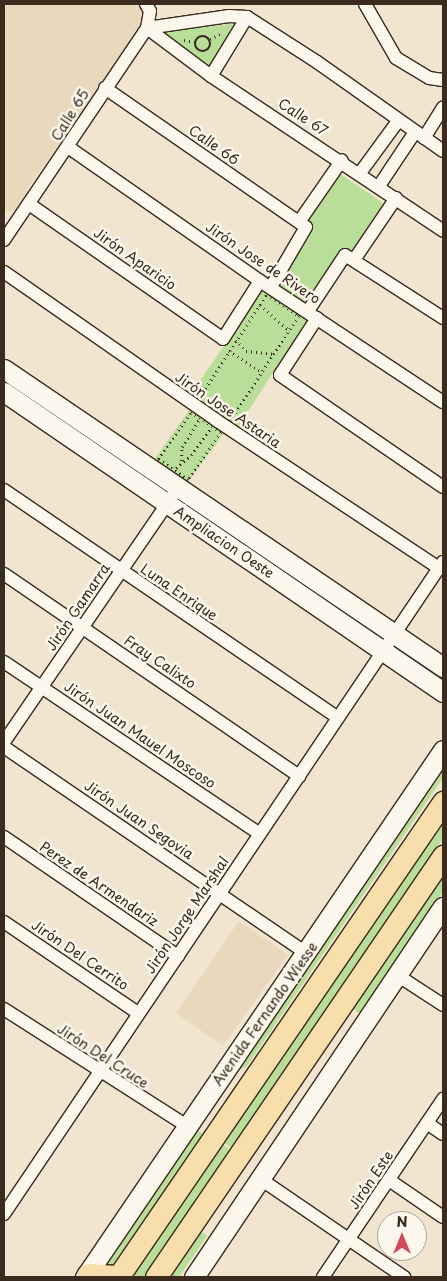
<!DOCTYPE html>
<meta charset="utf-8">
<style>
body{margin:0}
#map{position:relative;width:447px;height:1281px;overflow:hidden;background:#f1e5d0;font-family:"Playpen Sans",sans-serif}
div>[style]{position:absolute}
.built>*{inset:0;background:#ead8bc}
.green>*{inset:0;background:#b8de99}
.path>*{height:2.5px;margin-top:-1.25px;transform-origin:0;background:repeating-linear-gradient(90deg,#3b2a1e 0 1px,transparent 0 5px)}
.path>.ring{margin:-1.25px;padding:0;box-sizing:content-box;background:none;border:2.5px solid #3b2a1e;border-radius:50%}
.roads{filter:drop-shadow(1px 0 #3b2a1e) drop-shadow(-1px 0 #3b2a1e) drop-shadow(0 1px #3b2a1e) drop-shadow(0 -1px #3b2a1e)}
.minor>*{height:12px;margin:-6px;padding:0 6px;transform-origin:6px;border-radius:6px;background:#fbf7ec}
.secondary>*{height:19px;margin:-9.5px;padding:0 9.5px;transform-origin:9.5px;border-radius:9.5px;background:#fbf7ec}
.primary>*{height:21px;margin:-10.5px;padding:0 10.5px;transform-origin:10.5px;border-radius:10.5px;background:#f8deab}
span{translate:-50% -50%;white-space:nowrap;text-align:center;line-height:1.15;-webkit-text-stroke:5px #fbf7ec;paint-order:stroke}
.street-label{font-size:14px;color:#3b2a1e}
.frame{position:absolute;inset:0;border:5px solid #3b2a1e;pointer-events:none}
.north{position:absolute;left:377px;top:1211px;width:50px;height:50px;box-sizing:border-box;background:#fbf7ec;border:1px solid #aea59a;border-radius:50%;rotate:0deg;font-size:14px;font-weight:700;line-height:20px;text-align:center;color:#3b2a1e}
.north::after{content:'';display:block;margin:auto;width:18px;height:22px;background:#d1495b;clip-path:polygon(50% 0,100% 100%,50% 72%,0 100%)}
</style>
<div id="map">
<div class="built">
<div style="clip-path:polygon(4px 4px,133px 4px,144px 9px,146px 24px,29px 186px,22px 206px,10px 212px,4px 208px)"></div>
<div style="clip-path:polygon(239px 921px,288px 955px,223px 1046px,176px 1013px)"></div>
</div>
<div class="green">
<div style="clip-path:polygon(231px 24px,236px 25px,210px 71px,163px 32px)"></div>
<div style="clip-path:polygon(339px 173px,386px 205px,352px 255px,304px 305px,276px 285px,304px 221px)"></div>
<div style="clip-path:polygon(263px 289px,307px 320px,236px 430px,188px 398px)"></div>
<div style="clip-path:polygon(190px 409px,224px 433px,188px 482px,154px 460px)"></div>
<div style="clip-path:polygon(443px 757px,443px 778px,247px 1066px,231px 1075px)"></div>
<div style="clip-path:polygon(443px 802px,443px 838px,233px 1149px,216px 1137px)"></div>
<div style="clip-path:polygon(443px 865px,443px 892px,360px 1014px,348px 1005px)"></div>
<div style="clip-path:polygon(191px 1127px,203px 1134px,112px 1268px,95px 1271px)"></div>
<div style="clip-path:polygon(215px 1139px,232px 1151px,147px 1277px,122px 1277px)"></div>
<div style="clip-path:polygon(195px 1228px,207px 1236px,179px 1277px,162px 1277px)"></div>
</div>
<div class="path">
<div class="ring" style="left:195px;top:36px;width:13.5px;height:13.5px"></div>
<div style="left:210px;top:39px;width:13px;rotate:-27deg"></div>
<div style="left:184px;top:40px;width:11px;rotate:10deg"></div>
<div style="left:267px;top:294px;width:39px;rotate:35deg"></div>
<div style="left:299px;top:316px;width:128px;rotate:123.2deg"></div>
<div style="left:229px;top:423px;width:39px;rotate:-145deg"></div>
<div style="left:197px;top:401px;width:128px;rotate:-56.8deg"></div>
<div style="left:260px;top:305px;width:40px;rotate:41deg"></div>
<div style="left:236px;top:340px;width:15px;rotate:48deg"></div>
<div style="left:246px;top:351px;width:29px;rotate:6deg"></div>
<div style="left:229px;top:351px;width:40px;rotate:32.9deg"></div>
<div style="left:191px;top:412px;width:36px;rotate:34deg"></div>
<div style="left:221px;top:432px;width:58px;rotate:124.5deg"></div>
<div style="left:188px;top:480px;width:37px;rotate:-145deg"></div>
<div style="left:158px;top:459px;width:57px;rotate:-54.9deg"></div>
<div style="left:181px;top:461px;width:14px;rotate:-86deg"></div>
<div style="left:182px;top:447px;width:32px;rotate:-58deg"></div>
<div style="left:176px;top:468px;width:20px;rotate:-41deg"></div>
<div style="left:191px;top:455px;width:32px;rotate:-54deg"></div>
</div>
<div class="roads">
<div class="minor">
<div style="left:365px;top:4px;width:62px;rotate:60.1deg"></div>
<div style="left:396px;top:58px;width:39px;rotate:31deg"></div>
<div style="left:429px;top:78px;width:14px;rotate:8deg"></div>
<div style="left:147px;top:28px;width:80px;rotate:36.9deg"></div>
<div style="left:211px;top:76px;width:279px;rotate:33.7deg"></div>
<div style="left:147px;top:28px;width:83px;rotate:-8.3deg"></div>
<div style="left:229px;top:16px;width:18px;rotate:3deg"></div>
<div style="left:247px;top:17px;width:83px;rotate:32.7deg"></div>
<div style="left:317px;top:62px;width:154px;rotate:35.2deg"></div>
<div style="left:211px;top:76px;width:69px;rotate:-58.6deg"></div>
<div style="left:105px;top:88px;width:244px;rotate:34.7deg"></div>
<div style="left:306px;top:227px;width:69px;rotate:120.3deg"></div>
<div style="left:424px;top:138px;width:36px;rotate:-58deg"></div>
<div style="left:68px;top:147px;width:234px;rotate:34.9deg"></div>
<div style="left:260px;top:281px;width:219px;rotate:33.5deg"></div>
<div style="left:360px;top:173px;width:64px;rotate:-53.8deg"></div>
<div style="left:379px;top:186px;width:65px;rotate:-56.3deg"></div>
<div style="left:29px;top:204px;width:236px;rotate:34.8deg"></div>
<div style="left:223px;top:339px;width:69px;rotate:-57.5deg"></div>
<div style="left:299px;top:222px;width:75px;rotate:-55.3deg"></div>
<div style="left:4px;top:240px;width:256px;rotate:-56deg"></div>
<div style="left:147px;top:28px;width:17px;rotate:-80deg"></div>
<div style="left:150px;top:11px;width:8px;rotate:-120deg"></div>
<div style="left:354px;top:260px;width:75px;rotate:-55.9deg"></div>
<div style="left:4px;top:272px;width:259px;rotate:34.9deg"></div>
<div style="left:216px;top:420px;width:268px;rotate:33.6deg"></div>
<div style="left:308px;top:311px;width:67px;rotate:-56.5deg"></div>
<div style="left:345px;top:255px;width:117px;rotate:32.7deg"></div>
<div style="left:317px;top:318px;width:68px;rotate:123deg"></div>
<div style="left:280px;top:375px;width:198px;rotate:34.5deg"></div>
<div style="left:4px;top:490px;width:404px;rotate:34.3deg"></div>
<div style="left:4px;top:574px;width:358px;rotate:34.4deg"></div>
<div style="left:4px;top:662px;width:308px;rotate:33.9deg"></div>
<div style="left:4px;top:742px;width:297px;rotate:-55.6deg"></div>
<div style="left:4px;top:747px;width:367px;rotate:34.3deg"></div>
<div style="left:4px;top:837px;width:211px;rotate:34.4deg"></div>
<div style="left:4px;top:922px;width:162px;rotate:34.2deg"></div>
<div style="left:397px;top:975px;width:55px;rotate:33.1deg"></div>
<div style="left:4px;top:1009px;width:217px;rotate:32.6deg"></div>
<div style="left:427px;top:1123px;width:19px;rotate:35deg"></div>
<div style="left:259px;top:1178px;width:176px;rotate:34.3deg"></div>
<div style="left:389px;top:1180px;width:65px;rotate:34.4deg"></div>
<div style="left:4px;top:1214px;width:786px;rotate:-56.05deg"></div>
<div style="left:323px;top:1277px;width:215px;rotate:-56deg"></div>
</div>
<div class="secondary">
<div style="left:4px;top:369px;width:531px;rotate:34.17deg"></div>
<div style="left:4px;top:392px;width:532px;rotate:34.35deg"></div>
<div style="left:85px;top:1277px;width:637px;rotate:-55.81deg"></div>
<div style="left:194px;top:1277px;width:446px;rotate:-56.1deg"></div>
</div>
<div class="primary">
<div style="left:88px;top:1274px;width:31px;rotate:4deg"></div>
<div style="left:118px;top:1277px;width:576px;rotate:-55.62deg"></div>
<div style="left:156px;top:1277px;width:510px;rotate:-55.72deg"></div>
</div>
</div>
<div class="street-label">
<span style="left:70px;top:115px;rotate:-58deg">Calle 65</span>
<span style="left:303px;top:117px;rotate:33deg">Calle 67</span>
<span style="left:214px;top:145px;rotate:35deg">Calle 66</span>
<span style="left:135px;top:259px;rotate:35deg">Jirón Aparicio</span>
<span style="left:263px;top:263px;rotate:34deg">Jirón Jose de Rivero</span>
<span style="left:228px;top:410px;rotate:34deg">Jirón Jose Astaria</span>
<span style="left:224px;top:542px;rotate:34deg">Ampliacion Oeste</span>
<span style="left:179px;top:592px;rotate:34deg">Luna Enrique</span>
<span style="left:78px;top:607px;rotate:-56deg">Jirón Gamarra</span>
<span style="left:160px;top:662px;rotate:34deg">Fray Calixto</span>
<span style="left:140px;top:735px;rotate:34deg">Jirón Juan Mauel Moscoso</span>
<span style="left:139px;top:820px;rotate:34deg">Jirón Juan Segovia</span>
<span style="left:99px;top:884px;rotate:34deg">Perez de Armendariz</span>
<span style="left:187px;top:915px;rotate:-56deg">Jirón Jorge Marshal</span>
<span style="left:80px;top:955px;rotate:34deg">Jirón Del Cerrito</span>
<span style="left:265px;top:1014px;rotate:-55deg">Avenida Fernando Wiesse</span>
<span style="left:103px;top:1056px;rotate:33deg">Jirón Del Cruce</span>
<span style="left:371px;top:1180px;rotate:-56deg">Jirón Este</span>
</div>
<div class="frame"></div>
<div class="north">N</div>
</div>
